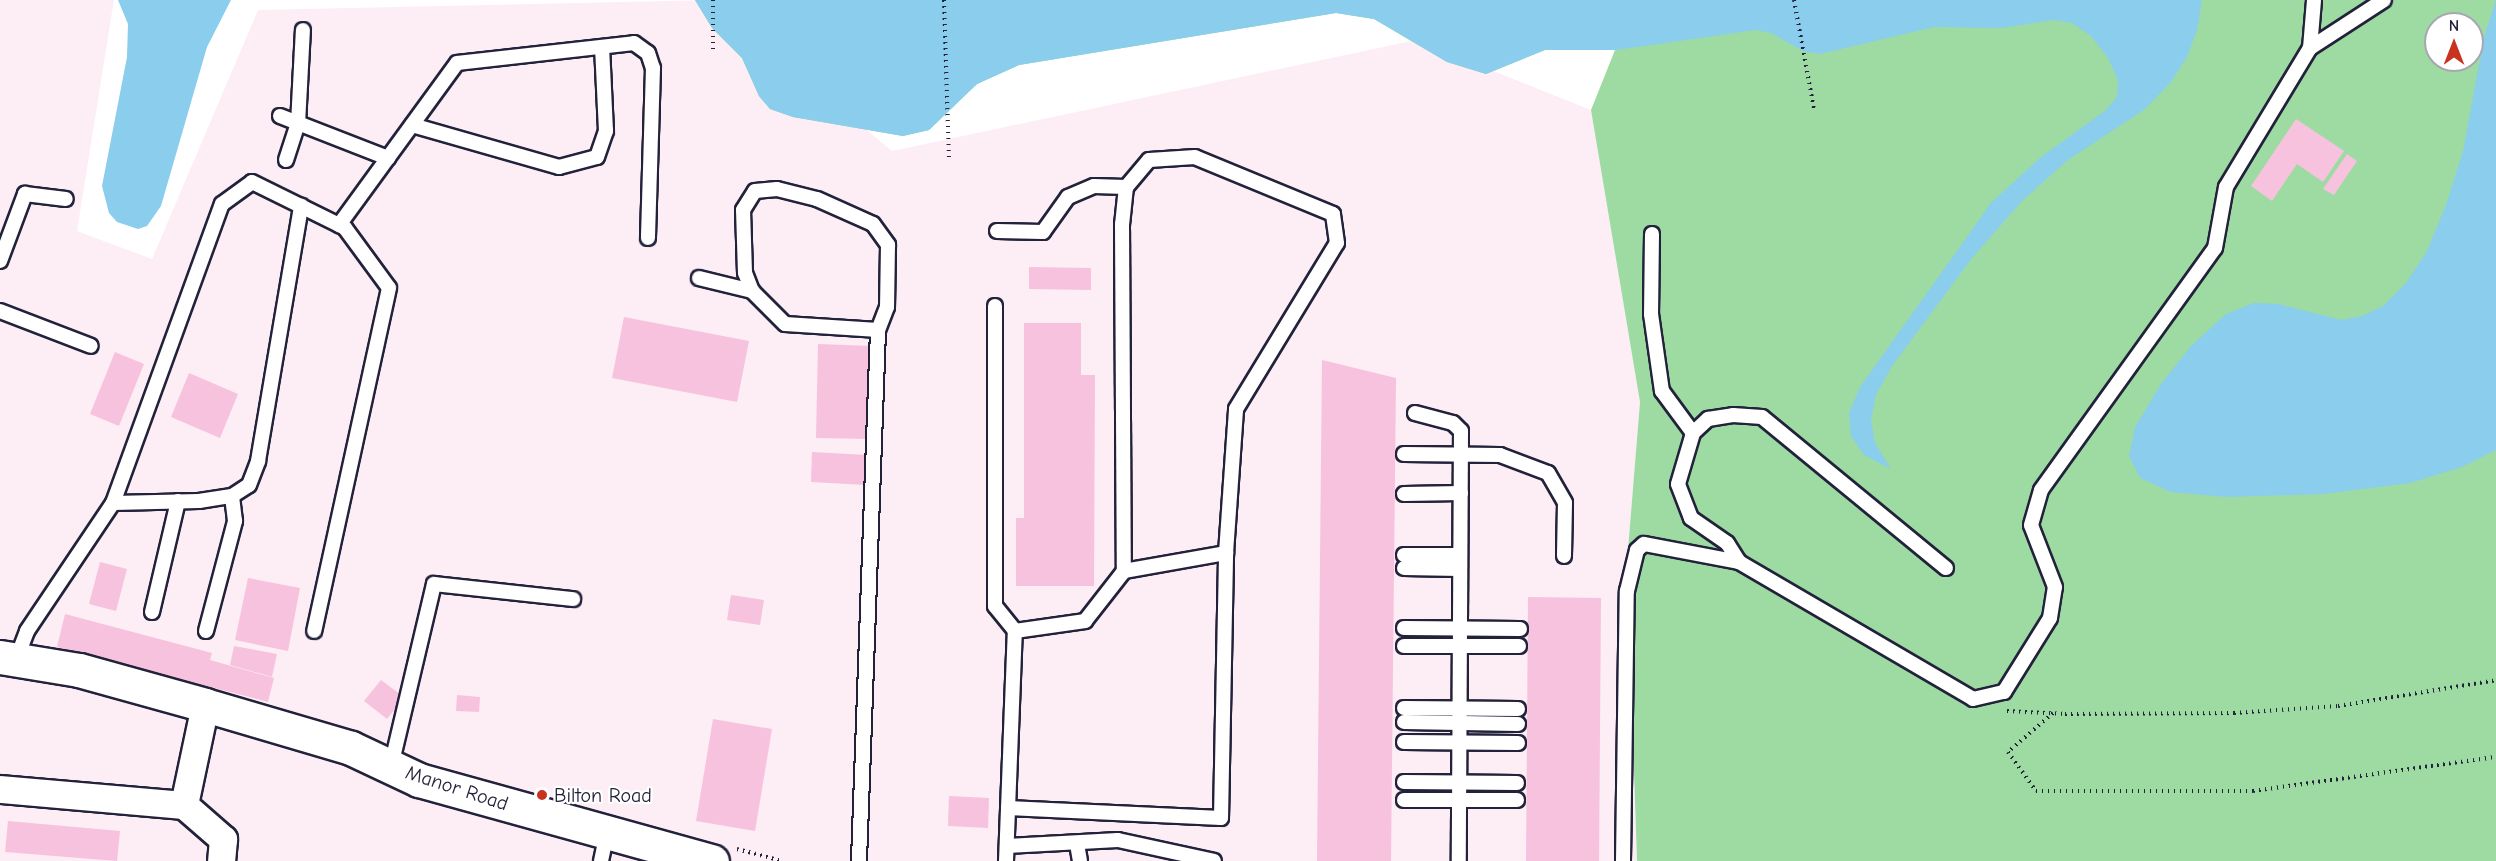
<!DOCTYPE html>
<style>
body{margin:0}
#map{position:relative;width:2496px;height:861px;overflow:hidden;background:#fff;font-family:"Comic Neue",sans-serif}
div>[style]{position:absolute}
.built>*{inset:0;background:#fdedf5}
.green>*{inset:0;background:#9ddba3}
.water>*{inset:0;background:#8acdec}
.building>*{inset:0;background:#f7c2dd}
.path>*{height:4px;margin-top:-2px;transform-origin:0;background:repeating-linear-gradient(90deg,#22223b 0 1.5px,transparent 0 6px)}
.roads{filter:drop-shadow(2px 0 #22223b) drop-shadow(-2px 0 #22223b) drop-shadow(0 2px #22223b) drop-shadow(0 -2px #22223b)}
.service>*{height:14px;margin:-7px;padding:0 7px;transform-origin:7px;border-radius:7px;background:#fff}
.minor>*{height:27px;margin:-13.5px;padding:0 13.5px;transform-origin:13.5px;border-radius:13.5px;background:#fff}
.tertiary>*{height:33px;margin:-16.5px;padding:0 16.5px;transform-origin:16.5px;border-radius:16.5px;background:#fff}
.dots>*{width:16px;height:16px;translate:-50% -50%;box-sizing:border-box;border:3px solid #fff;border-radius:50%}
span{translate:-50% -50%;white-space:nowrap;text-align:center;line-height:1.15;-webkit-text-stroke:4.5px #fff;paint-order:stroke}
.street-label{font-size:20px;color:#22223b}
.poi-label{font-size:20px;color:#22223b}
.left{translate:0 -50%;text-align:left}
.north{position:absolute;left:2424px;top:12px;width:60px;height:60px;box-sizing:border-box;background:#fff;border:2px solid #a7a7b1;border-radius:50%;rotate:0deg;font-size:16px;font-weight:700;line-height:24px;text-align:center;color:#22223b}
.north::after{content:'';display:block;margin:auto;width:21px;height:27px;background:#c8321e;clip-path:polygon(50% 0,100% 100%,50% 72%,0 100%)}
</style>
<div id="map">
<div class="built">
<div style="clip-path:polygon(0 0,114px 0,77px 231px,152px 259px,258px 10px,711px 0,892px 151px,1416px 40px,1591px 110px,1640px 402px,1627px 562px,1637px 861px,0 861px)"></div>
</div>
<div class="green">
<div style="clip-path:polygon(evenodd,695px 0,2496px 0,2496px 861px,1637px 861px,1627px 562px,1640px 402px,1591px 110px,1615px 50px,1545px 50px,1486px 74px,1447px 62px,1374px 19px,1336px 13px,1019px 65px,977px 84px,929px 130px,903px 136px,793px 117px,770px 109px,759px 96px,742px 58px,712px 28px,695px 0,2436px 24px,2472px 24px,2472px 60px,2436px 60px,2436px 24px)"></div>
</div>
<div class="water">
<div style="clip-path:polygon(118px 0,231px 0,207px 47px,161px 206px,147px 226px,138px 229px,117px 222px,109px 213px,102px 186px,127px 57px,128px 24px)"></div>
<div style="clip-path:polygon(695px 0,2202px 0,2197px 30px,2187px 57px,2171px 82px,2145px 109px,2068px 160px,2022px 201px,1972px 258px,1892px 366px,1876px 395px,1871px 420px,1875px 443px,1891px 469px,1864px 455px,1851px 436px,1849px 413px,1860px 387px,1991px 203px,2041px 157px,2106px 110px,2117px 97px,2118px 80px,2108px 58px,2091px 36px,2072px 23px,2053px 20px,2001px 28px,1934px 27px,1820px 54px,1803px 51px,1771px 33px,1756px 30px,1616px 50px,1545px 50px,1486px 74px,1447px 62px,1374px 19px,1336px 13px,1019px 65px,977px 84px,929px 130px,903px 136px,793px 117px,770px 109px,759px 96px,742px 58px,712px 28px)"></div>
<div style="clip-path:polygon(2496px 0,2496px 450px,2462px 467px,2410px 483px,2323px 494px,2227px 497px,2171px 492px,2140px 478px,2129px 456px,2135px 427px,2161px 384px,2191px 346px,2226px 314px,2254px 303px,2278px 304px,2341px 320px,2362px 316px,2383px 306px,2406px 283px,2427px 251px,2446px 205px,2463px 151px,2484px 37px)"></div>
</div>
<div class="building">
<div style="clip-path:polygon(2296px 119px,2344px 151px,2323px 182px,2297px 164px,2272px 201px,2251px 186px)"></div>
<div style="clip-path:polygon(2347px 154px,2357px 161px,2334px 195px,2323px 189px)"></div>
<div style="clip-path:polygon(1029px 267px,1091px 268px,1091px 290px,1029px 289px)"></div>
<div style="clip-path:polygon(624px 317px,749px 341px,737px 402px,612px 378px)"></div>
<div style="clip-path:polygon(1024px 323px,1081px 323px,1081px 375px,1095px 375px,1094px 586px,1016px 586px,1016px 518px,1024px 518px)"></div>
<div style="clip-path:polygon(818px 344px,872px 346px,870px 439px,816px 438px)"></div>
<div style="clip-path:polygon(115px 352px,144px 364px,119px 426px,90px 414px)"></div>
<div style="clip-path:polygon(1322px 360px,1396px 378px,1391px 861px,1317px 861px)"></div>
<div style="clip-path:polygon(189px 373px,238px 394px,220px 438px,171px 417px)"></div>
<div style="clip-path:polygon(812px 452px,867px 455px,866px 485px,811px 482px)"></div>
<div style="clip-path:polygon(100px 562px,127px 569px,116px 611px,89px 604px)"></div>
<div style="clip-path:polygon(248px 578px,300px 588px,288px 651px,235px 640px)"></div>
<div style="clip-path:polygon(731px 595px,764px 600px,760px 625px,727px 620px)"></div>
<div style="clip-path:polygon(1528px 597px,1601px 598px,1599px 861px,1526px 861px)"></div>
<div style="clip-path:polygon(65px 614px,212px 653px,210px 660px,274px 678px,268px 702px,57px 647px)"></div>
<div style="clip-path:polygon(234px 646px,277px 654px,272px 677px,230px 665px)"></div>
<div style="clip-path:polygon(381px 680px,404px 697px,387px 719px,364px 701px)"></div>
<div style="clip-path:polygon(457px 695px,480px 697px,479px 712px,456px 711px)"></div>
<div style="clip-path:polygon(713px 719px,772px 729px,755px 831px,696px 821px)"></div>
<div style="clip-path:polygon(949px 796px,989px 798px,988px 828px,948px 826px)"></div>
<div style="clip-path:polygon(8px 821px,120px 831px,117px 861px,5px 852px)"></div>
</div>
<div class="path">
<div style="left:713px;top:0;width:53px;rotate:90deg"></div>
<div style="left:944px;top:0;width:158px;rotate:88.2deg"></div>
<div style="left:1794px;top:0;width:111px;rotate:79.6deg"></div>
<div style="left:2007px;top:711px;width:58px;rotate:3deg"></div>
<div style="left:2065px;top:714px;width:169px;rotate:-0.3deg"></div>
<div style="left:2234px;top:713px;width:104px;rotate:-3.9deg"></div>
<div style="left:2338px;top:706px;width:160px;rotate:-9.3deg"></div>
<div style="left:2053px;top:713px;width:60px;rotate:139.1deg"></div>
<div style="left:2008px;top:752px;width:48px;rotate:54.3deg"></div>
<div style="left:2036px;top:791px;width:217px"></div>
<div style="left:2253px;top:791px;width:245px;rotate:-8deg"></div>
<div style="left:737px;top:849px;width:47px;rotate:14.9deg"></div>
</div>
<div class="roads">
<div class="service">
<div style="left:2310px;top:48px;width:88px;rotate:-33deg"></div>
<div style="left:280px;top:116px;width:116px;rotate:21.3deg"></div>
<div style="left:412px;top:125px;width:153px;rotate:15.9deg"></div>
<div style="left:559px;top:167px;width:39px;rotate:-15deg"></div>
<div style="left:597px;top:157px;width:28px;rotate:-71deg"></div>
<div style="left:606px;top:131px;width:84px;rotate:-92.7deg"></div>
<div style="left:286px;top:160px;width:38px;rotate:-72deg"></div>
<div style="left:298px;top:124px;width:94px;rotate:-87deg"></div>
<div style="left:339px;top:225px;width:200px;rotate:-53.9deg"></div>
<div style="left:457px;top:63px;width:178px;rotate:-6.4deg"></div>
<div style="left:634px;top:43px;width:17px;rotate:36deg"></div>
<div style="left:648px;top:53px;width:16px;rotate:72deg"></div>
<div style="left:653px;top:68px;width:170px;rotate:91.7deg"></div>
<div style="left:997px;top:231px;width:46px;rotate:1.2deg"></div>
<div style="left:1043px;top:232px;width:43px;rotate:-54.5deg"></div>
<div style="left:1068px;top:197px;width:28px;rotate:-23deg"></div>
<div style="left:1094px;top:186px;width:32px;rotate:2deg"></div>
<div style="left:1652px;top:234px;width:80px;rotate:90.7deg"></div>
<div style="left:1651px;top:314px;width:78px;rotate:81.9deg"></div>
<div style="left:1662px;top:391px;width:52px;rotate:53.6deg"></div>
<div style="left:0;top:261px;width:72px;rotate:-69.5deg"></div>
<div style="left:25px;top:194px;width:41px;rotate:7deg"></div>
<div style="left:699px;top:278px;width:55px;rotate:13.8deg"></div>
<div style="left:995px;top:306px;width:300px;rotate:90deg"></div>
<div style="left:995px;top:606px;width:32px;rotate:51deg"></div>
<div style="left:0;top:311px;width:97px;rotate:21deg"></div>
<div style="left:1415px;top:413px;width:39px;rotate:15deg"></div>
<div style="left:1453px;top:423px;width:11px;rotate:45deg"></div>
<div style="left:1461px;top:431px;width:430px;rotate:90.3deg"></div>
<div style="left:1404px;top:454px;width:96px;rotate:0.6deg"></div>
<div style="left:1500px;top:455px;width:51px;rotate:20.6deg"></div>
<div style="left:1548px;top:473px;width:34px;rotate:60deg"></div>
<div style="left:1565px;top:503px;width:53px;rotate:91.1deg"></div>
<div style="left:1404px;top:494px;width:57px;rotate:-1deg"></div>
<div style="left:113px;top:503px;width:86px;rotate:-1.3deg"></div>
<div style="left:199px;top:501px;width:33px;rotate:-9deg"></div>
<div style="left:232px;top:496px;width:20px;rotate:-33deg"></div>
<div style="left:249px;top:485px;width:26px;rotate:-69deg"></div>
<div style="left:258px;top:461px;width:259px;rotate:-80.4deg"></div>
<div style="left:1404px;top:555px;width:56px"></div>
<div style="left:1739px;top:562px;width:22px;rotate:-122deg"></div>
<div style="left:1727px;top:543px;width:44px;rotate:-145.2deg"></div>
<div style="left:1691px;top:518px;width:36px;rotate:-111deg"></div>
<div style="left:1678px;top:484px;width:53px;rotate:-73.6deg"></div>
<div style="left:1693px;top:433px;width:21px;rotate:-43deg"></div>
<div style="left:1708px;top:419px;width:25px;rotate:-9deg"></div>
<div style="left:1733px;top:415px;width:29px;rotate:4deg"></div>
<div style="left:1762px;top:417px;width:238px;rotate:39.4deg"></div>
<div style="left:1404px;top:568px;width:56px;rotate:1deg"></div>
<div style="left:152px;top:612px;width:114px;rotate:-76.8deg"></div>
<div style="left:1404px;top:628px;width:116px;rotate:0.5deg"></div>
<div style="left:206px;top:631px;width:114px;rotate:-75.2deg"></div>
<div style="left:235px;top:521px;width:25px;rotate:-97deg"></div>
<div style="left:1404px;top:646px;width:115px"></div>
<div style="left:16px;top:660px;width:31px;rotate:-69deg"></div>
<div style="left:27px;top:631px;width:154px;rotate:-56.1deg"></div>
<div style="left:113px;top:503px;width:318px;rotate:-70deg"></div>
<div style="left:222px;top:204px;width:37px;rotate:-36deg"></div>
<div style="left:252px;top:182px;width:104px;rotate:26.3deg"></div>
<div style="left:345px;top:228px;width:74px;rotate:53.7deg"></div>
<div style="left:389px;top:288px;width:351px;rotate:102.3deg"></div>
<div style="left:1404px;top:708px;width:114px;rotate:0.5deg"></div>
<div style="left:1404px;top:722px;width:114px;rotate:1deg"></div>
<div style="left:1404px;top:742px;width:114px;rotate:0.5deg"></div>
<div style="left:391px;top:766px;width:187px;rotate:-76.7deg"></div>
<div style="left:434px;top:584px;width:140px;rotate:6.2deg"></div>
<div style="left:1404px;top:782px;width:113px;rotate:0.5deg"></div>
<div style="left:1404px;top:800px;width:113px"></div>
<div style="left:1008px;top:808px;width:213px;rotate:2.7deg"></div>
<div style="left:1221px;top:818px;width:265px;rotate:-88.9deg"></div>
<div style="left:1077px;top:844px;width:17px;rotate:80deg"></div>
<div style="left:1007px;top:846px;width:111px;rotate:-3.1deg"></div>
<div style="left:1118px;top:840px;width:98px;rotate:12.3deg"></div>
<div style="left:601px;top:861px;width:30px;rotate:-78deg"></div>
<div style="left:859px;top:861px;width:531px;rotate:-87.95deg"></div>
<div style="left:878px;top:330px;width:93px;rotate:-176.3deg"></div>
<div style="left:785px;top:324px;width:47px;rotate:-135deg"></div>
<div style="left:752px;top:291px;width:19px;rotate:-111deg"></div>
<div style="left:745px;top:273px;width:63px;rotate:-91.8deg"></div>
<div style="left:743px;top:210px;width:22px;rotate:-58deg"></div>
<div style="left:755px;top:191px;width:22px;rotate:-5deg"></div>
<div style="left:777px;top:189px;width:41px;rotate:14deg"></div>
<div style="left:817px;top:199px;width:61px;rotate:24.1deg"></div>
<div style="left:873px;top:224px;width:26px;rotate:54deg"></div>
<div style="left:888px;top:245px;width:62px;rotate:90.9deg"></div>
<div style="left:887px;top:307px;width:25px;rotate:111deg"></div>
<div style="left:1006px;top:861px;width:230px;rotate:-87.8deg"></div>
<div style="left:1015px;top:631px;width:71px;rotate:-8.1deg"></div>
<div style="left:1085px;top:621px;width:63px;rotate:-52deg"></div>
<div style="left:1124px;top:571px;width:104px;rotate:-10deg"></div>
<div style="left:1226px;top:553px;width:144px;rotate:-86deg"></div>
<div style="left:1236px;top:409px;width:194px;rotate:-58.7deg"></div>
<div style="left:1337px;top:243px;width:29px;rotate:-98deg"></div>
<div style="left:1333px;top:214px;width:149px;rotate:-157.6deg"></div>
<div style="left:1195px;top:157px;width:46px;rotate:176.3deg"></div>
<div style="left:1149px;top:160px;width:35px;rotate:130deg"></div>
<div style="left:1126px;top:187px;width:37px;rotate:96deg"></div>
<div style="left:1122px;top:224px;width:347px;rotate:89.7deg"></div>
<div style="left:1623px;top:861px;width:270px;rotate:-89.2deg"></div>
<div style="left:1627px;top:591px;width:42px;rotate:-76.3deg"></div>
<div style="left:1637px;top:550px;width:9px;rotate:-41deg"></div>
<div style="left:1644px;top:544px;width:97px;rotate:10.7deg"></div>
<div style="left:1739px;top:562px;width:271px;rotate:30.3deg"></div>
<div style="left:1973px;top:699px;width:32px;rotate:-13deg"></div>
<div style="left:2004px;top:692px;width:87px;rotate:-58.1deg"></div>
<div style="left:2050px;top:618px;width:31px;rotate:-81deg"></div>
<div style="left:2055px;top:587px;width:66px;rotate:-111.2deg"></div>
<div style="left:2031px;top:525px;width:36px;rotate:-74deg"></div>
<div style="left:2041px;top:490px;width:298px;rotate:-54.3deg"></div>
<div style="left:2215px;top:248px;width:62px;rotate:-79.8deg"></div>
<div style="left:2226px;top:187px;width:162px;rotate:-58.9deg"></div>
<div style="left:2310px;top:48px;width:48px;rotate:-85.2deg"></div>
</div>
<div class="minor">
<div style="left:205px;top:705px;width:102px;rotate:101.9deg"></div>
<div style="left:184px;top:805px;width:52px;rotate:41.1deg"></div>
<div style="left:223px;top:839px;width:22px;rotate:95deg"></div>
<div style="left:0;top:789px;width:185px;rotate:5deg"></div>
</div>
<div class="tertiary">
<div style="left:0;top:657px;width:80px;rotate:9.3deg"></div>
<div style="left:79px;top:670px;width:131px;rotate:15.5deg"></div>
<div style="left:205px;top:705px;width:152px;rotate:16.4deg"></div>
<div style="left:351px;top:748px;width:75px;rotate:25.2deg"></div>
<div style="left:419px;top:780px;width:304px;rotate:15.5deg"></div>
</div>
</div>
<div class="dots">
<div style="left:542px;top:795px;background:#c8321e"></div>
</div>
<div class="street-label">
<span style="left:457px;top:788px;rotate:18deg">Manor Road</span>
</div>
<div class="poi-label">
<span class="left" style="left:554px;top:795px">Bilton Road</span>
</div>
<div class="north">N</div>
</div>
